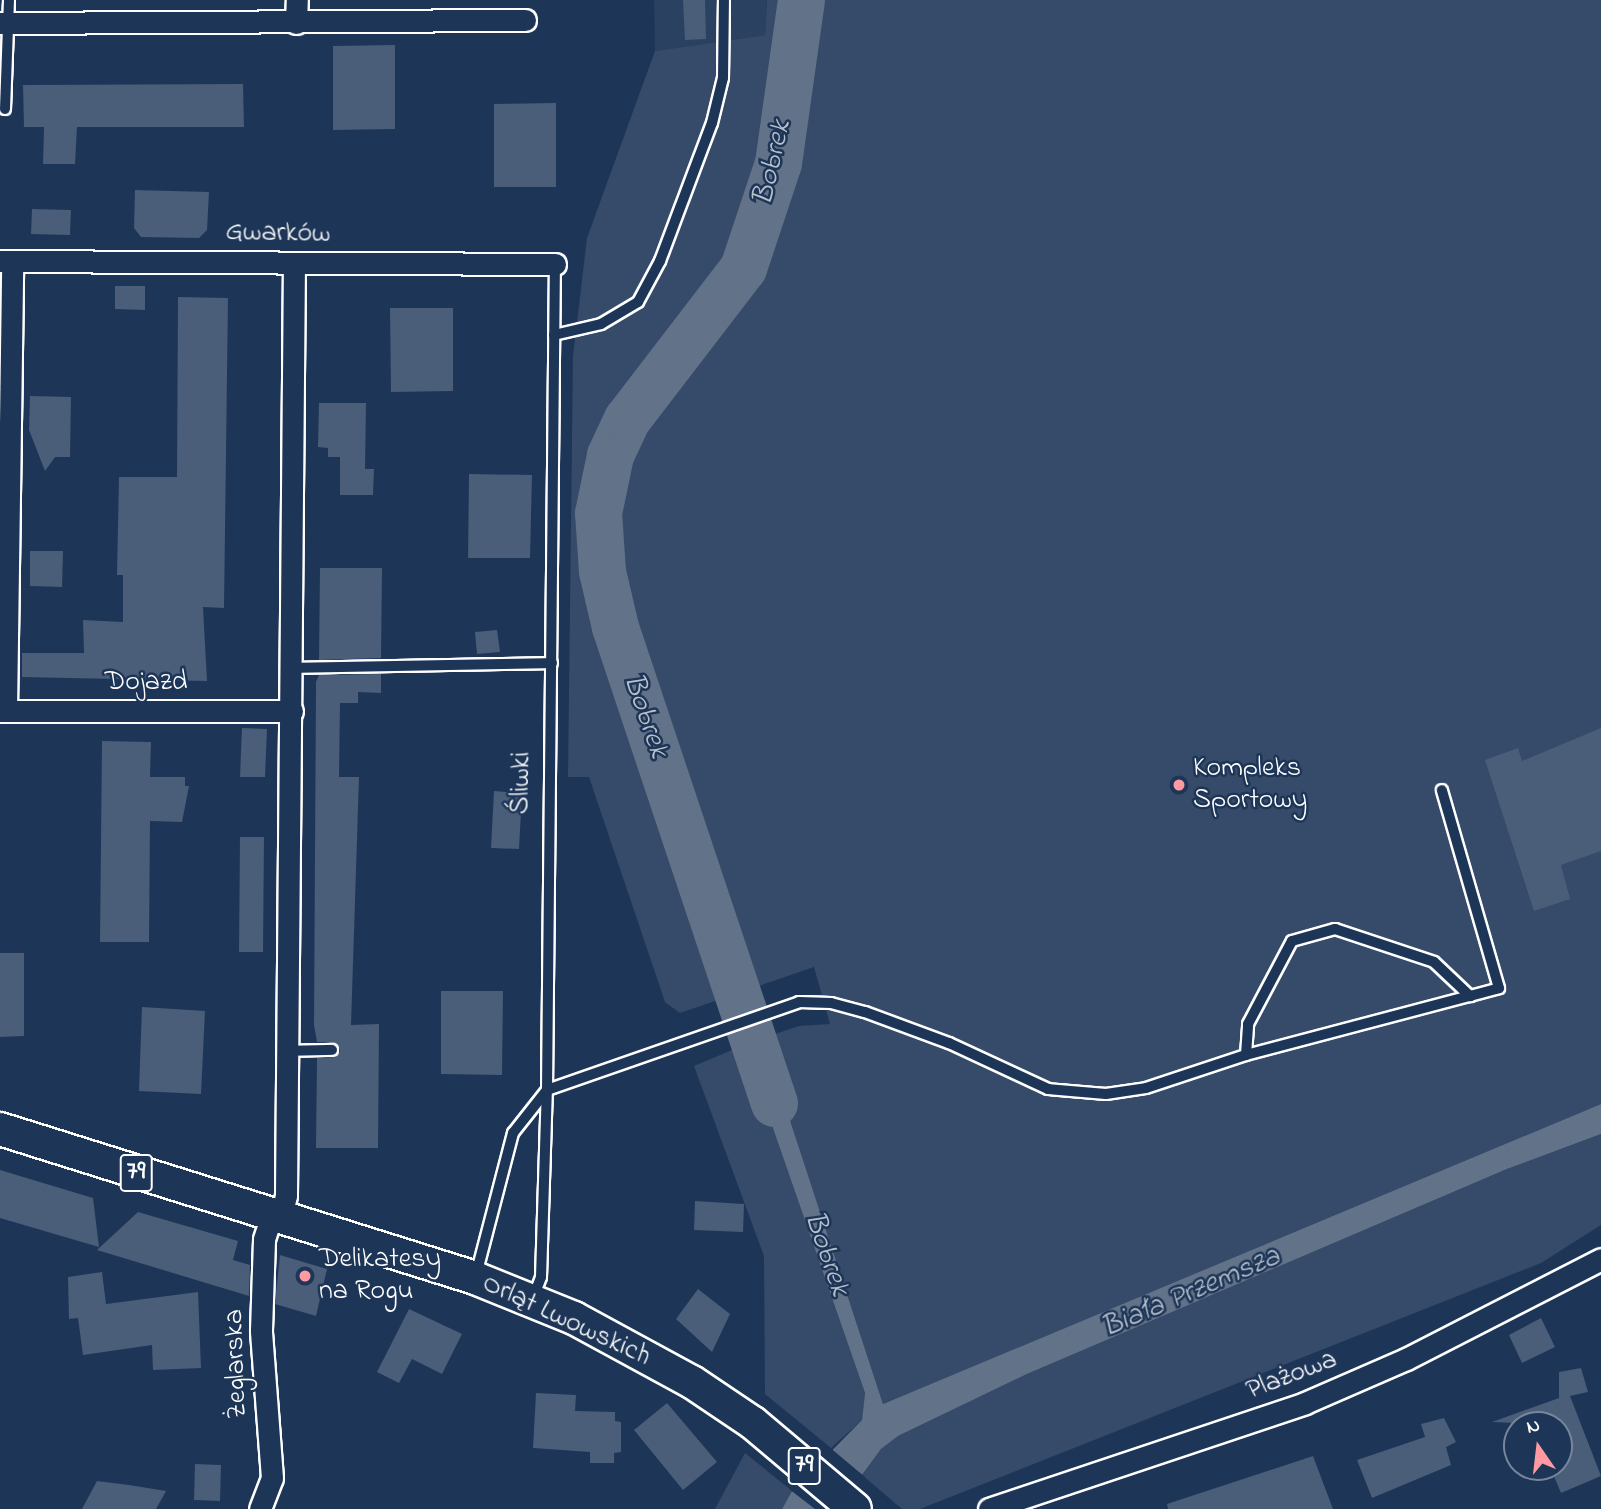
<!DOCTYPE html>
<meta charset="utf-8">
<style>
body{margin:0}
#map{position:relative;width:1601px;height:1509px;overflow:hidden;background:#1d3557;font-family:"Indie Flower",sans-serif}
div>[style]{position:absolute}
.built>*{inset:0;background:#2a4161}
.green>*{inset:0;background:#364b69}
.water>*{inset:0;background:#617289}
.pier>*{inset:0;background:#1d3557}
.river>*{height:47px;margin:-23.5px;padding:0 23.5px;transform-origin:23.5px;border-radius:23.5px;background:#617289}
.building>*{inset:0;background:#4a5d79}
.roads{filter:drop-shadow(2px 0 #fff) drop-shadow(-2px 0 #fff) drop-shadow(0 2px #fff) drop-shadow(0 -2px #fff)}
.service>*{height:10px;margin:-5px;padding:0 5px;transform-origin:5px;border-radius:5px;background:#1d3557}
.minor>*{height:21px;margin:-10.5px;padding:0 10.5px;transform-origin:10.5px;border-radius:10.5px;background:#1d3557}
.primary>*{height:32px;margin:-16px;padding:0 16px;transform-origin:16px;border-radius:16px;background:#1d3557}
.dots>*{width:19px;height:19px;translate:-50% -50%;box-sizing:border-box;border:4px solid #1d3557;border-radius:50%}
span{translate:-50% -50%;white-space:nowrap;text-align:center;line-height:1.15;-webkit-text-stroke:5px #1d3557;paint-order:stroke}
.shield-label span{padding:2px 5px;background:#1d3557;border:2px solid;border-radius:5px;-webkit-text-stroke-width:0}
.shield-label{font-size:26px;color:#fff;font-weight:700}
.street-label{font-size:28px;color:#fff}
.poi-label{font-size:28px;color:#fff}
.left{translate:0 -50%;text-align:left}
.water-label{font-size:30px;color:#b8c0ca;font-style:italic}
.north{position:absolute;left:1503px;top:1411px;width:70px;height:70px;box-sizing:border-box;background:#1d3557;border:2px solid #77869a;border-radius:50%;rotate:346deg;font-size:19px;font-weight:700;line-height:28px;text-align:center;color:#fff}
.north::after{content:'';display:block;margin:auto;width:24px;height:32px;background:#ff9aa2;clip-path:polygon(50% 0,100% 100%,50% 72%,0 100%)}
</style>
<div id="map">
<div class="built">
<div style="clip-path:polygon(654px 0,767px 0,765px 35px,655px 51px)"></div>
</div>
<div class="green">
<div style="clip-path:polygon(767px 0,1601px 0,1601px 1104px,883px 1404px,763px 1038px,799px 1026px,830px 1024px,814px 967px,680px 1013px,665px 1002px,589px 777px,568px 777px,573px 356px,587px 238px,655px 51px,765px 35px)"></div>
<div style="clip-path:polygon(744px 1045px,865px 1393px,862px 1420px,831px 1448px,765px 1394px,764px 1256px,694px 1066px)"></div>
<div style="clip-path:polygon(1601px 1134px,1601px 1225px,1541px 1263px,920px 1509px,902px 1509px,862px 1475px,881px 1449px,898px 1436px,1027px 1374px,1507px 1169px)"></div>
<div style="clip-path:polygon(745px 1453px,792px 1491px,782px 1509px,715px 1509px)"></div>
</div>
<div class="water">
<div style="clip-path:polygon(763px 1038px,883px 1404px,1601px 1104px,1601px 1134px,1507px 1169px,1027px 1374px,898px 1436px,881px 1449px,837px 1509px,782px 1509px,792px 1491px,862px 1420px,865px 1393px,744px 1045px)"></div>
</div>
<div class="pier">
<div style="clip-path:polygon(828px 1446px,865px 1477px,841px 1509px,815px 1509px,789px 1489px)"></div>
</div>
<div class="river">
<div style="left:774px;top:1103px;width:502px;rotate:-108.47deg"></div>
<div style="left:615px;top:627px;width:57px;rotate:-103.1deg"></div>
<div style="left:602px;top:571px;width:58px;rotate:-93.9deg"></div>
<div style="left:598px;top:513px;width:59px;rotate:-78.3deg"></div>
<div style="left:610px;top:455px;width:40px;rotate:-65deg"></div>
<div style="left:627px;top:419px;width:190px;rotate:-52.5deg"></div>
<div style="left:743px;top:268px;width:111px;rotate:-71.6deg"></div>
<div style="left:778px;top:163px;width:165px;rotate:-82deg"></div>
</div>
<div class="building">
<div style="clip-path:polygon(683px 0,705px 0,706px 39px,685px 40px)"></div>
<div style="clip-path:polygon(395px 45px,395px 129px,333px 130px,333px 46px)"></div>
<div style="clip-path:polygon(243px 84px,244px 127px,77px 127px,75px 164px,43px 164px,44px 127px,24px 127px,23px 85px)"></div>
<div style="clip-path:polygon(556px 103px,556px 187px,494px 187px,494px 104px)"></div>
<div style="clip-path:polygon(135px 190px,209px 192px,207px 230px,199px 238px,141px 237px,134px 228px)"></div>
<div style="clip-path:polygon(32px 209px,71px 210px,70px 235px,31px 234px)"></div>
<div style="clip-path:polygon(115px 286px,145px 286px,145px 310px,115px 309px)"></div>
<div style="clip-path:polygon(178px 297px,228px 298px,224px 608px,203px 607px,207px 681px,22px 677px,22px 653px,84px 653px,83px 620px,123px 622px,123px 575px,117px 575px,119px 477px,177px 477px)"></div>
<div style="clip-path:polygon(390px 308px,453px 308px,453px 391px,391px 392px)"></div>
<div style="clip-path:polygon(30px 396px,71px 397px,70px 457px,55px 457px,45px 471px,29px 430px)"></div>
<div style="clip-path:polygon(319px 403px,366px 403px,365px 469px,374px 469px,373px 495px,340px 495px,340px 457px,328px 457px,328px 448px,318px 447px)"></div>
<div style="clip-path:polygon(469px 474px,532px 475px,530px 558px,468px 558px)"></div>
<div style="clip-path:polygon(30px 551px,63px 551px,62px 587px,30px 586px)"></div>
<div style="clip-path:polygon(320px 568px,382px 568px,381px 658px,319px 660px)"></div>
<div style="clip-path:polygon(497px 630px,500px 652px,477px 654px,475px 632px)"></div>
<div style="clip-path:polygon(381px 674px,381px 693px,358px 692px,358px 703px,340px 703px,339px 777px,359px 777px,351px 1025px,379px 1024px,378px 1148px,316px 1148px,317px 1058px,335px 1057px,340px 1051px,335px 1043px,317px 1042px,314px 1025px,316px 682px,319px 675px)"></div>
<div style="clip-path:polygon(242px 728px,267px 729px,265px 777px,240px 777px)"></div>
<div style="clip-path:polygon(1601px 728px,1601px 851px,1561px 865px,1570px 899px,1534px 911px,1485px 760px,1518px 748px,1522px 761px)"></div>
<div style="clip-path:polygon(102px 741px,151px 742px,150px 777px,185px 777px,185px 786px,189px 786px,182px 822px,150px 821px,149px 942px,100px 942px)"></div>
<div style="clip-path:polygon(494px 791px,522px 793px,519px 849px,491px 848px)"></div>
<div style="clip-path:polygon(240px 837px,264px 837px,263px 952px,239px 952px)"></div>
<div style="clip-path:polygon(0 953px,24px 953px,24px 1036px,0 1037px)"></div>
<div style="clip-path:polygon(441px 991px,503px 991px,502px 1075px,441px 1074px)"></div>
<div style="clip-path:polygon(142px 1007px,205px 1011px,201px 1094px,139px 1091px)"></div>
<div style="clip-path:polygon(0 1170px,93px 1198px,99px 1247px,0 1218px)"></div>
<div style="clip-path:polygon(695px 1201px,744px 1204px,743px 1232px,694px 1230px)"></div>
<div style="clip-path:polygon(138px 1212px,238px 1241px,233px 1260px,250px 1265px,249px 1296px,97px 1250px)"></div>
<div style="clip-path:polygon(280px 1255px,327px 1269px,316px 1316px,275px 1304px)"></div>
<div style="clip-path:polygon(102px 1272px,106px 1304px,198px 1292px,201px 1368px,153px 1370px,152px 1345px,83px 1355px,78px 1318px,69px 1319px,68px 1277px)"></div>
<div style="clip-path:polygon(698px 1289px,730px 1314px,712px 1352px,676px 1319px)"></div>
<div style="clip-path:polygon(409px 1309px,462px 1334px,442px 1374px,412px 1359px,399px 1383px,377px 1372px)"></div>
<div style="clip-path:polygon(1541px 1318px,1555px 1347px,1522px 1363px,1509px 1335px)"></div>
<div style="clip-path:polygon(1581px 1368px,1588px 1392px,1570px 1396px,1601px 1476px,1561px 1493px,1550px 1467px,1559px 1467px,1559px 1425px,1492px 1422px,1559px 1398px,1559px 1372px)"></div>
<div style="clip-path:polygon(536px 1393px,576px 1395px,575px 1411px,615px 1412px,615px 1421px,621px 1422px,621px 1452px,614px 1453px,614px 1463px,590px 1463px,590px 1452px,533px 1448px)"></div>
<div style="clip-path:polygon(667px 1403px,717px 1462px,683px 1490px,634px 1430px)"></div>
<div style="clip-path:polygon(1444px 1418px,1456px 1442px,1446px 1447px,1451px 1465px,1372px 1498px,1357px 1460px,1425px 1437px,1421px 1424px)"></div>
<div style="clip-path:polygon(1313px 1456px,1333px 1509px,1168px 1509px,1167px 1504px)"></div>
<div style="clip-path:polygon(195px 1464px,221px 1465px,220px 1501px,194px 1500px)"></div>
<div style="clip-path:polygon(97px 1481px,129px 1485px,166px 1491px,156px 1509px,82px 1509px)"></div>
</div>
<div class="roads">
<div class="service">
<div style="left:5px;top:109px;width:109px;rotate:-87.9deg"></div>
<div style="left:554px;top:335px;width:48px;rotate:-13.2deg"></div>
<div style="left:601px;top:324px;width:43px;rotate:-30.7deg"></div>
<div style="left:638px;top:302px;width:47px;rotate:-61.8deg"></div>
<div style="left:660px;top:261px;width:147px;rotate:-69.4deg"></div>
<div style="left:712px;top:123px;width:46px;rotate:-76.3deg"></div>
<div style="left:723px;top:78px;width:78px;rotate:-89.3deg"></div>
<div style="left:292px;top:668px;width:260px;rotate:-1.1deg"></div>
<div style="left:287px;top:1051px;width:45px;rotate:-1.3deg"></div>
<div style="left:1246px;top:1055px;width:31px;rotate:-86deg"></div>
<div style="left:1248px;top:1024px;width:94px;rotate:-62.1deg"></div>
<div style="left:1292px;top:941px;width:45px;rotate:-15.6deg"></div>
<div style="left:1335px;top:929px;width:104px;rotate:18.4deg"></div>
<div style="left:1434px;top:962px;width:50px;rotate:43.4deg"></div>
<div style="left:1470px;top:996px;width:30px;rotate:-15deg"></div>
<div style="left:1499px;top:988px;width:206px;rotate:-106.1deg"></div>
<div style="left:476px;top:1275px;width:147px;rotate:-75.4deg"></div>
<div style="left:513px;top:1133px;width:55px;rotate:-51.7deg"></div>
<div style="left:547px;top:1090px;width:267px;rotate:-19.2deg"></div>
<div style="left:799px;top:1002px;width:32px;rotate:2deg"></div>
<div style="left:831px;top:1003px;width:35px;rotate:15deg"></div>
<div style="left:865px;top:1012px;width:90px;rotate:20.3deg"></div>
<div style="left:949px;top:1043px;width:109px;rotate:24.9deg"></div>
<div style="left:1048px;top:1089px;width:58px;rotate:4.9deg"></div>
<div style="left:1106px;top:1094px;width:40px;rotate:-8.5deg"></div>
<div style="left:1146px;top:1088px;width:105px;rotate:-18.3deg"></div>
<div style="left:1246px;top:1055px;width:232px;rotate:-14.8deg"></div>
<div style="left:533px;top:1298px;width:22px;rotate:-69deg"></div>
<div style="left:541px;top:1277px;width:187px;rotate:-88.2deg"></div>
<div style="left:547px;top:1090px;width:826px;rotate:-89.45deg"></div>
</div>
<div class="minor">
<div style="left:0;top:23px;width:525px;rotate:-0.33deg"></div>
<div style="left:296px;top:23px;width:23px;rotate:-88deg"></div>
<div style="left:0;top:261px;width:555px;rotate:0.31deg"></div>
<div style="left:6px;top:710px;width:449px;rotate:-89.2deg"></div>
<div style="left:0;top:711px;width:292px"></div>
<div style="left:281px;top:1217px;width:23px;rotate:-77deg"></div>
<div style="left:286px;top:1195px;width:932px;rotate:-89.51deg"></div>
<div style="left:260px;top:1509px;width:33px;rotate:-69deg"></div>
<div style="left:272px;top:1478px;width:148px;rotate:-94.3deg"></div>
<div style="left:261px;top:1330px;width:91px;rotate:-88.1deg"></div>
<div style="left:264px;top:1239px;width:25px;rotate:-72deg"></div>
<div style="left:989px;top:1509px;width:333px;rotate:-18.5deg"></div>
<div style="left:1305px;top:1403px;width:110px;rotate:-23.5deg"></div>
<div style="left:1406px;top:1359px;width:219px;rotate:-27.1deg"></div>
</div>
<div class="primary">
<div style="left:0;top:1129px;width:498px;rotate:17.4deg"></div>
<div style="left:475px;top:1278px;width:107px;rotate:22deg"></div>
<div style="left:574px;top:1318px;width:134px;rotate:28.5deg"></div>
<div style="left:692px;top:1382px;width:73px;rotate:33.9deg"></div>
<div style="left:753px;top:1423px;width:133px;rotate:40.1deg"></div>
</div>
</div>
<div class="dots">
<div style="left:1179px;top:785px;background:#ff9aa2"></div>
<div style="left:305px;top:1276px;background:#ff9aa2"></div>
</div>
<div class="shield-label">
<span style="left:136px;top:1173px">79</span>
<span style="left:804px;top:1466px">79</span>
</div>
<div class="street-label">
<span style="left:278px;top:234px;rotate:1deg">Gwarków</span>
<span style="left:146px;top:683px">Dojazd</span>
<span style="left:522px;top:783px;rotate:-89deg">Śliwki</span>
<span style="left:566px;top:1321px;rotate:25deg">Orląt Lwowskich</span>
<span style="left:237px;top:1364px;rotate:-92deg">Żeglarska</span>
<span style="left:1292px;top:1376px;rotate:-21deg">Plażowa</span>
</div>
<div class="poi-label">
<span class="left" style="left:1193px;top:785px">Kompleks<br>Sportowy</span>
<span class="left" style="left:319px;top:1276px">Delikatesy<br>na Rogu</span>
</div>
<div class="water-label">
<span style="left:773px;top:163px;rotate:-77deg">Bobrek</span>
<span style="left:645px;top:716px;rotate:71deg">Bobrek</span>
<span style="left:826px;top:1254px;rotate:71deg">Bobrek</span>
<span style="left:1191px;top:1293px;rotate:-23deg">Biała Przemsza</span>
</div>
<div class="north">N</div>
</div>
